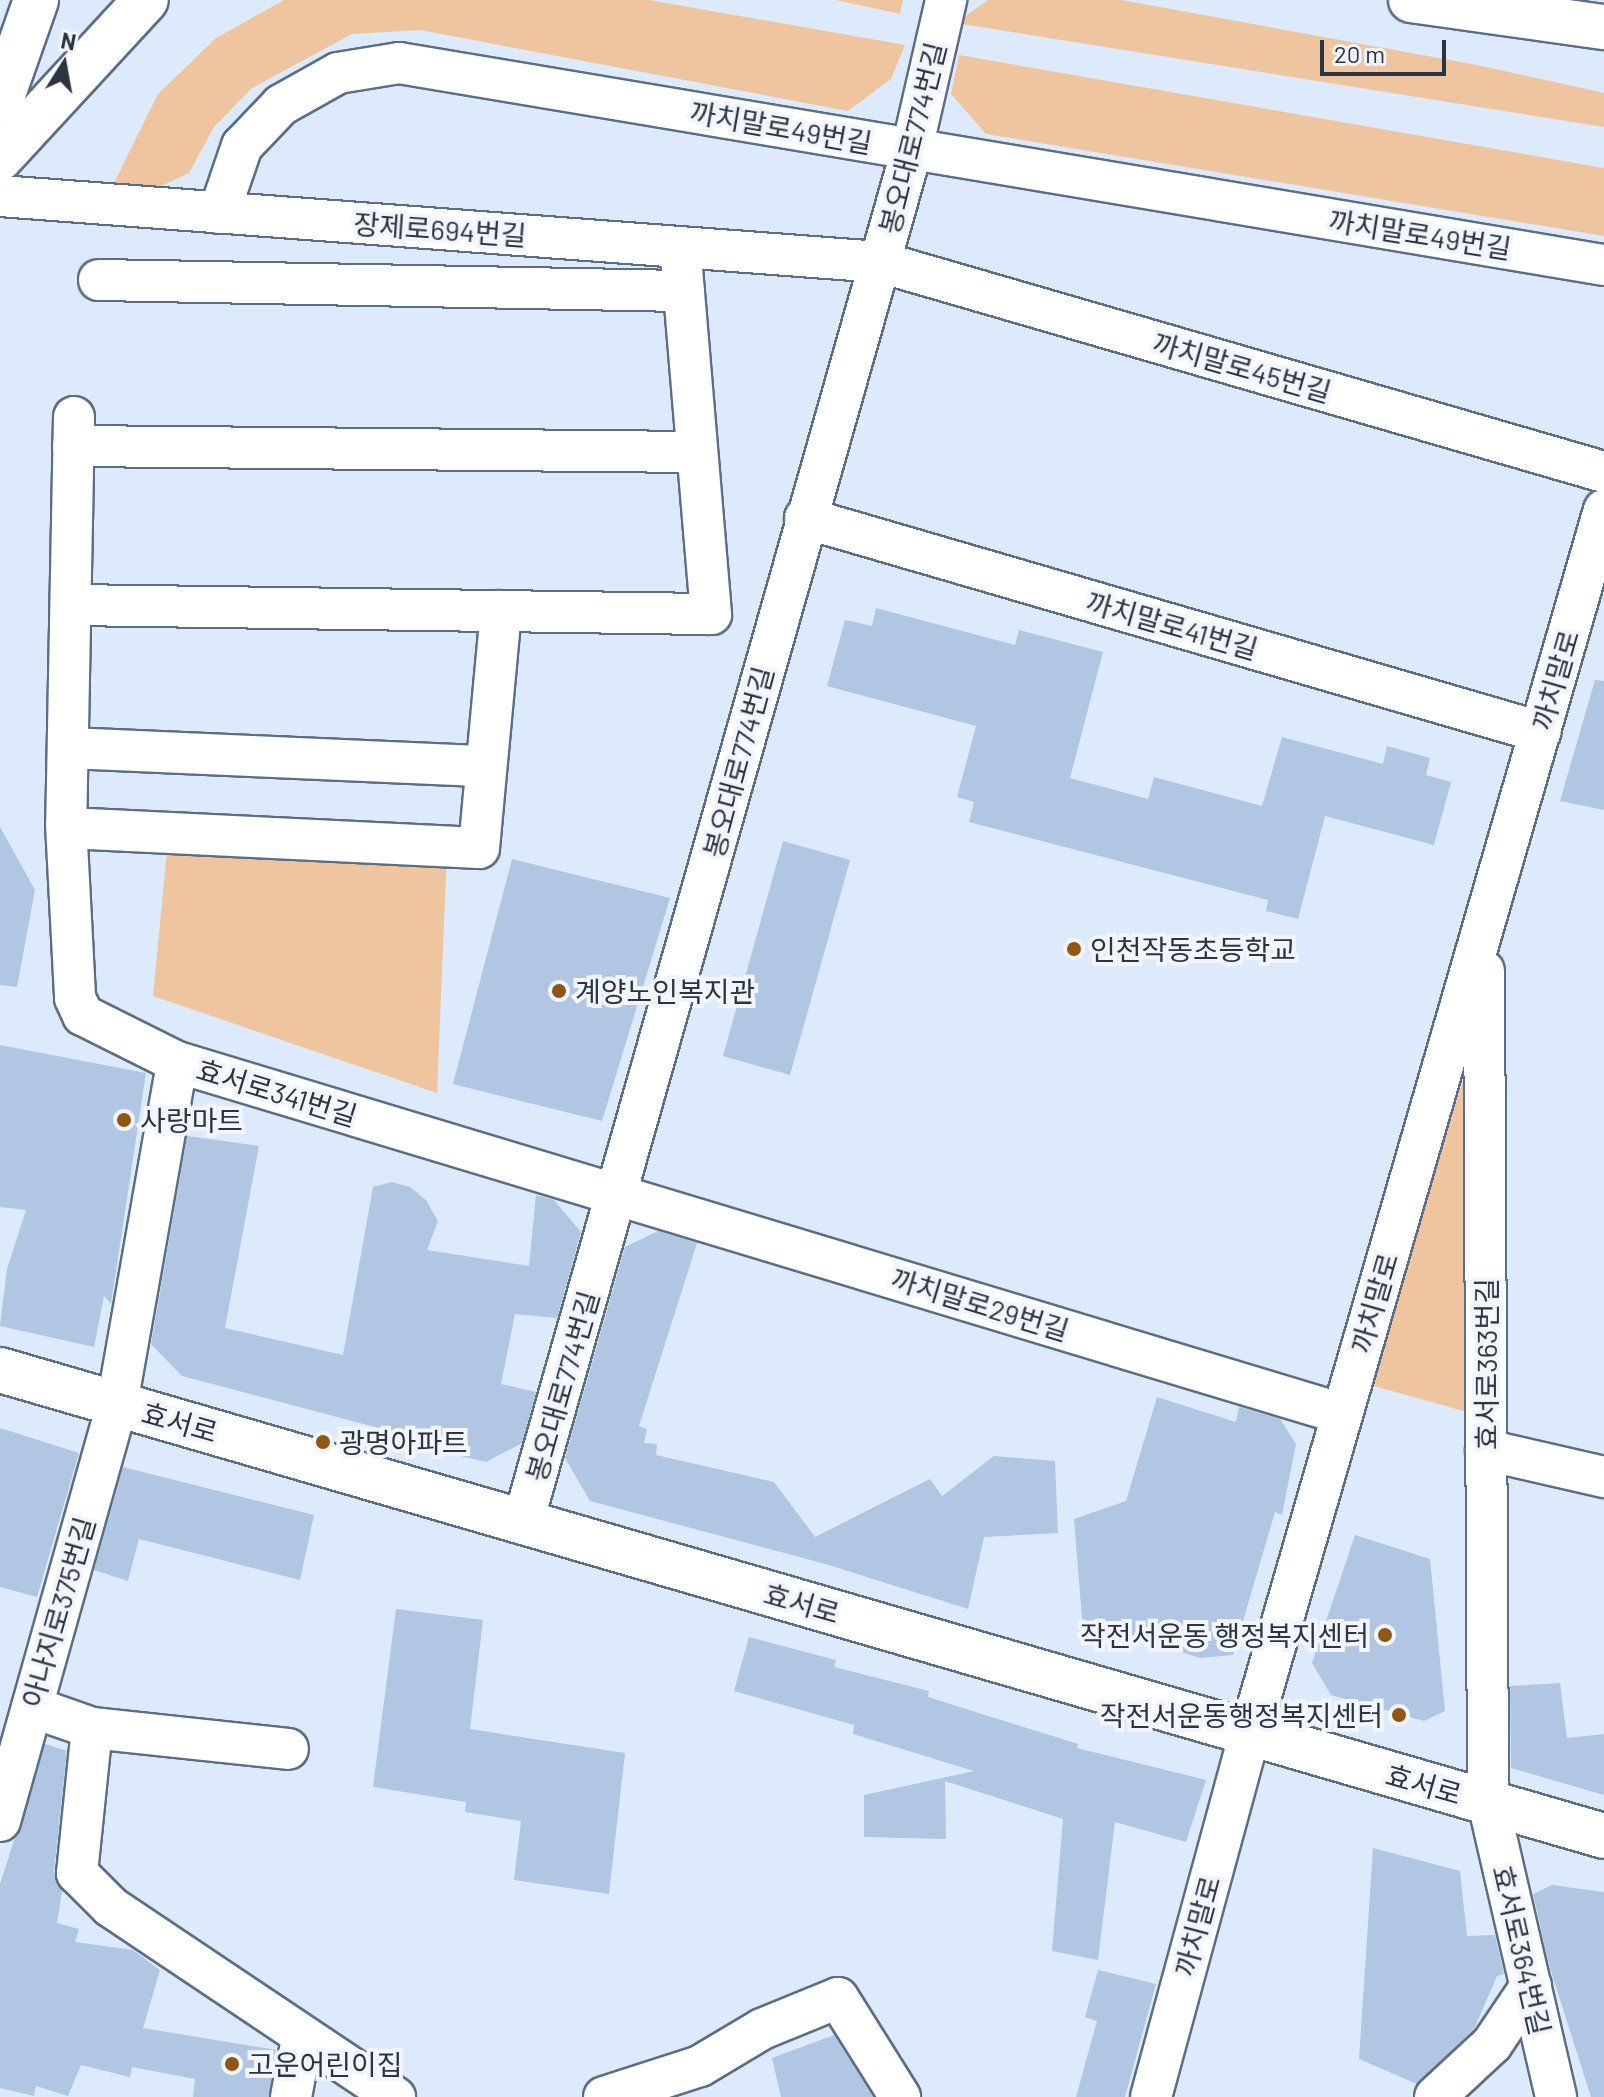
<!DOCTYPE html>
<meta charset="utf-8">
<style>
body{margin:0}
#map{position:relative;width:1604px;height:2097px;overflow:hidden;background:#ddeafb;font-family:Barlow,"Noto Sans KR",sans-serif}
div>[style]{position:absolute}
.green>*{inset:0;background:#efc59f}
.building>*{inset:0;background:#b1c6e2}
.roads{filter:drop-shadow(2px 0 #5b6e86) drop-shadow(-2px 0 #5b6e86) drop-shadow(0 2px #5b6e86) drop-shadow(0 -2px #5b6e86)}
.street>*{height:40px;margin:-20px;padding:0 20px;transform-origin:20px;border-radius:20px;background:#fff}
.secondary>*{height:44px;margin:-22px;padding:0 22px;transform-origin:22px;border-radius:22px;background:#fff}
.dots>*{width:22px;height:22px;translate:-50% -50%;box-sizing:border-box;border:4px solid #f2f6fc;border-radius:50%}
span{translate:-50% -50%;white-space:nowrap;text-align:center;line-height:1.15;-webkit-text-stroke:8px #f2f6fc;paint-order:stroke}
.street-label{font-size:28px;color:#2b343f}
.poi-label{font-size:28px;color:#2b343f}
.left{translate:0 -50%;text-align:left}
.right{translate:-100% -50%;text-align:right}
.north{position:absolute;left:24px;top:24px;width:80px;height:80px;-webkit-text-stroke:6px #f2f6fc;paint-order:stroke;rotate:11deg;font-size:22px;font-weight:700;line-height:32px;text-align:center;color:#2b343f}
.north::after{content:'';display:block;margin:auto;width:28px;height:36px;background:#2b343f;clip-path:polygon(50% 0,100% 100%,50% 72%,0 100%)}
.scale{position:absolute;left:1320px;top:40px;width:126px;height:36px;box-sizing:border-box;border:4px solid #2b343f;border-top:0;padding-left:10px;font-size:24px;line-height:28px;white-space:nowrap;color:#2b343f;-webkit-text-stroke:6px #f2f6fc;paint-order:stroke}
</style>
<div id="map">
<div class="green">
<div style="clip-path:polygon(284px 0,649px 0,905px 45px,891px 79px,848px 111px,420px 30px,352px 34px,252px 88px,214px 127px,189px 173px,157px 188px,112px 187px,158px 94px,216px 38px)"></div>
<div style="clip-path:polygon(836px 0,903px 0,900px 14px)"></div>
<div style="clip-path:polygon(988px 0,1121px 0,1477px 65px,1604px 93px,1604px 127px,956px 23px)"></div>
<div style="clip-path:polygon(959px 55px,1604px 168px,1604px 236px,986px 134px,951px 94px)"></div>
<div style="clip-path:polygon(167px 851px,447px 851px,437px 1093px,153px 996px)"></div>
<div style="clip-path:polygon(1467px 1068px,1467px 1412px,1367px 1384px)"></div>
</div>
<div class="building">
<div style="clip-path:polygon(876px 608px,1015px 645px,1019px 630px,1103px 652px,1070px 778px,1148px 799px,1154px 777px,1262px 806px,1282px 737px,1383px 764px,1387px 746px,1430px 758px,1426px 775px,1451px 782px,1434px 845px,1325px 816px,1298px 919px,1266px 911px,1268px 900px,969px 822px,974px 802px,957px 797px,976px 726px,827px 686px,845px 620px,872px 626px)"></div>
<div style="clip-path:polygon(1595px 680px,1604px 681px,1604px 810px,1560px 801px)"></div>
<div style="clip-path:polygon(0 827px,35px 890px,17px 987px,0 985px)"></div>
<div style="clip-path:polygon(783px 841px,850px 860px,790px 1075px,723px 1056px)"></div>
<div style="clip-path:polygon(512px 859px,670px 898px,602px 1121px,453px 1084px)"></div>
<div style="clip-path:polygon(0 1045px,146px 1073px,111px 1304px,104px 1296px,94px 1347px,0 1326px,7px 1269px,26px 1210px,0 1207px)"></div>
<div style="clip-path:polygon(187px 1136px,259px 1146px,225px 1328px,343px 1355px,373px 1187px,392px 1182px,410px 1187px,426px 1200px,438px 1221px,427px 1250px,529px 1266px,536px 1195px,554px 1200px,581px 1232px,557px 1318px,515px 1314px,501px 1384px,536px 1392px,522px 1443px,486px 1462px,422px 1447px,424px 1440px,182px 1376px,151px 1344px)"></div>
<div style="clip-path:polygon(658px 1231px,697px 1243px,639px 1426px,647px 1429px,644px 1443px,657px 1444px,656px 1455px,774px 1482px,815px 1537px,930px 1479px,942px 1496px,994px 1456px,1055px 1461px,1058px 1533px,984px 1537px,968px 1609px,829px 1565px,590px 1501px,565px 1458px,625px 1247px)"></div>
<div style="clip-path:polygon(1157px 1397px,1236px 1422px,1239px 1407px,1280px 1419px,1296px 1444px,1282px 1515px,1275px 1512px,1233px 1655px,1200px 1658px,1082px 1619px,1074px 1519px,1126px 1501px)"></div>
<div style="clip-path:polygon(0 1428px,79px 1453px,37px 1597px,0 1587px)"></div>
<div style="clip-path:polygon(123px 1467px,314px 1515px,300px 1580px,139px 1539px,128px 1581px,94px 1570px)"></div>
<div style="clip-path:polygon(1355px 1535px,1430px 1559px,1445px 1711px,1424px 1721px,1331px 1695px,1312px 1663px)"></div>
<div style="clip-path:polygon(396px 1609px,483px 1620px,470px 1729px,625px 1753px,609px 1894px,514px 1880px,521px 1821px,465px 1812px,466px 1802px,373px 1787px)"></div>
<div style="clip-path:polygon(749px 1637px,836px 1660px,834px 1667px,929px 1691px,928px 1697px,1078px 1744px,1077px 1748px,1206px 1780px,1186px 1842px,1115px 1822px,1098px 1960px,1052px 1951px,1063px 1819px,945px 1781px,946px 1839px,864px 1837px,864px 1795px,974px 1771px,853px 1734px,854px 1725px,734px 1691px)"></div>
<div style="clip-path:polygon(1560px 1683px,1567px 1738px,1604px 1734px,1604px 1795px,1511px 1768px,1510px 1686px)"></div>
<div style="clip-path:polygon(45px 1744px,67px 1751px,54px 1871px,62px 1891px,57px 1923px,79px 1929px,75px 1942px,133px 1950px,160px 1970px,143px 2028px,276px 2050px,269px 2097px,193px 2097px,195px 2079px,132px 2067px,130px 2077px,81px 2065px,68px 2096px,36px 2086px,34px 2096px,0 2088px,0 1884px)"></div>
<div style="clip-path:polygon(1373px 1848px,1460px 1871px,1467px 1936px,1495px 1935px,1504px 1974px,1497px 1976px,1474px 2029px,1417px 2084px,1359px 2059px)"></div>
<div style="clip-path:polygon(1552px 1885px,1604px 1892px,1604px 2097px,1591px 2097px,1549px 1965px,1533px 1894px)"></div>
<div style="clip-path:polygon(1098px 1970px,1156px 1984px,1125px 2097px,1076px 2097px,1097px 2021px,1085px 2017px)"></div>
<div style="clip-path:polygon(834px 2035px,873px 2097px,781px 2097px,772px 2058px)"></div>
</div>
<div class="roads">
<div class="street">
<div style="left:0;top:196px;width:882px;rotate:4.29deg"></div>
<div style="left:880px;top:262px;width:754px;rotate:16.18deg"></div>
<div style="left:219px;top:213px;width:71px;rotate:-71.1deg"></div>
<div style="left:242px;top:146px;width:57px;rotate:-46.4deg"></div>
<div style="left:281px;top:105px;width:65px;rotate:-29.3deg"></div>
<div style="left:338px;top:73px;width:62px;rotate:-9.3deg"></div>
<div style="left:399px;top:63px;width:1222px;rotate:9.52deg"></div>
<div style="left:99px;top:280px;width:585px;rotate:1.08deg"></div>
<div style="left:74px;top:417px;width:407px;rotate:91.1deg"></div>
<div style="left:66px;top:824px;width:174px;rotate:87deg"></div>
<div style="left:75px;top:998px;width:19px;rotate:65deg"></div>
<div style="left:83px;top:1015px;width:105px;rotate:26.6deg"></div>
<div style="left:73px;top:446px;width:624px;rotate:0.55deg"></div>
<div style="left:805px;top:518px;width:766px;rotate:16.23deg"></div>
<div style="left:71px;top:605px;width:640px;rotate:0.81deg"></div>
<div style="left:711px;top:614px;width:368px;rotate:-94.8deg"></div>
<div style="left:69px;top:748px;width:416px;rotate:2.5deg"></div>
<div style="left:68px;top:828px;width:411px;rotate:2.8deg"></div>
<div style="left:479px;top:848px;width:238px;rotate:-84.7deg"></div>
<div style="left:1484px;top:971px;width:831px;rotate:89.72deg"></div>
<div style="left:1488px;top:1802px;width:303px;rotate:77deg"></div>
<div style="left:1486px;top:1450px;width:121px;rotate:12.9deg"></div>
<div style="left:523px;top:1522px;width:1427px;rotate:-74.18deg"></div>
<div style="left:912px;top:149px;width:153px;rotate:-77.1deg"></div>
<div style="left:32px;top:1707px;width:64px;rotate:19.3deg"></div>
<div style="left:92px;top:1728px;width:197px;rotate:6.1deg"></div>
<div style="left:92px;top:1728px;width:146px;rotate:95.9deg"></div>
<div style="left:77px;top:1873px;width:48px;rotate:45deg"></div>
<div style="left:111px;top:1907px;width:342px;rotate:33.8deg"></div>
<div style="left:0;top:1821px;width:433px;rotate:-74.3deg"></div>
<div style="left:117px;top:1404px;width:347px;rotate:-80deg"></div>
<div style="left:177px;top:1062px;width:1217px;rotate:16.81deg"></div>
<div style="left:291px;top:2097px;width:59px;rotate:-79.3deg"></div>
<div style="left:604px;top:2097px;width:101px;rotate:-17.9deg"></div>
<div style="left:700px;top:2066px;width:72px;rotate:-30.8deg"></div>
<div style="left:762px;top:2029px;width:82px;rotate:-22.2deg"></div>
<div style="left:838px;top:1998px;width:117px;rotate:57.9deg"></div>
<div style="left:1151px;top:2097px;width:377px;rotate:-74.8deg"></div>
<div style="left:1250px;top:1733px;width:1273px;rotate:-73.86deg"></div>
<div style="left:1435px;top:2097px;width:78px;rotate:-42.9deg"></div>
<div style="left:1492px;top:2044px;width:70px;rotate:-56.1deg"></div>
</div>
<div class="secondary">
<div style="left:1411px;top:0;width:195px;rotate:8deg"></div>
<div style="left:0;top:103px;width:109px;rotate:-70.7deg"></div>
<div style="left:0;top:158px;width:215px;rotate:-47.3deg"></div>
<div style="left:0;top:1370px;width:1670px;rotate:16.2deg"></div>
</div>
</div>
<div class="dots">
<div style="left:1074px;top:949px;background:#905612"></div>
<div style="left:559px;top:991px;background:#905612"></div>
<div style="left:124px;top:1120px;background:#905612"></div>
<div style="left:323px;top:1442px;background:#905612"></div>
<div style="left:1385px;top:1635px;background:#905612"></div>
<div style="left:1399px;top:1715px;background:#905612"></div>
<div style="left:232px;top:2064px;background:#905612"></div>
</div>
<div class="street-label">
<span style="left:781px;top:127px;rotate:10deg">까치말로49번길</span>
<span style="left:912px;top:138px;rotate:-76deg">봉오대로774번길</span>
<span style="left:440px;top:229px;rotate:4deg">장제로694번길</span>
<span style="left:1420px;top:234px;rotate:9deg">까치말로49번길</span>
<span style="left:1242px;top:367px;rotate:16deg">까치말로45번길</span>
<span style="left:1172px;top:625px;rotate:16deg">까치말로41번길</span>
<span style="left:1555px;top:680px;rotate:-74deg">까치말로</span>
<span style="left:738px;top:762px;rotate:-75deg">봉오대로774번길</span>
<span style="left:277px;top:1092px;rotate:17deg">효서로341번길</span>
<span style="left:1374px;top:1303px;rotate:-74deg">까치말로</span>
<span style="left:980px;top:1304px;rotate:17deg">까치말로29번길</span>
<span style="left:1486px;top:1364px;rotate:-90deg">효서로363번길</span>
<span style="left:562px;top:1386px;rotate:-74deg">봉오대로774번길</span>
<span style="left:180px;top:1422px;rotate:16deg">효서로</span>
<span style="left:802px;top:1603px;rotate:16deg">효서로</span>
<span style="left:58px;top:1612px;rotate:-74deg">아나지로375번길</span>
<span style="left:1424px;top:1784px;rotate:16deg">효서로</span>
<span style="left:1197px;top:1926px;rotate:-75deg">까치말로</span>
<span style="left:1522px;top:1950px;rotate:77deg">효서로364번길</span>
</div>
<div class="poi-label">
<span class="left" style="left:1090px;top:949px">인천작동초등학교</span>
<span class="left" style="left:575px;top:991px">계양노인복지관</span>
<span class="left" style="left:140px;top:1120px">사랑마트</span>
<span class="left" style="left:339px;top:1442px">광명아파트</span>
<span class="right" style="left:1369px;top:1635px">작전서운동 행정복지센터</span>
<span class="right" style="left:1383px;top:1715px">작전서운동행정복지센터</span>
<span class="left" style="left:248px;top:2064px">고운어린이집</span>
</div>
<div class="north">N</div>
<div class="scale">20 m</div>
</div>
